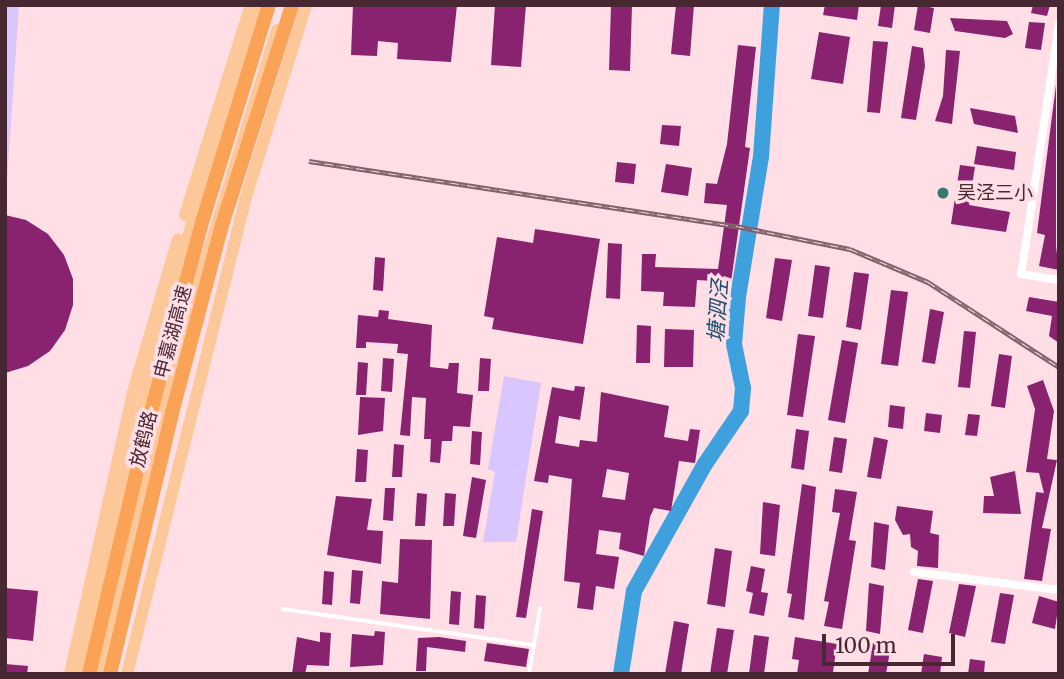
<!DOCTYPE html>
<meta charset="utf-8">
<style>
body{margin:0}
#map{position:relative;width:1064px;height:679px;overflow:hidden;background:#ffdee6;font-family:Merriweather,"Noto Sans SC",serif}
div>[style]{position:absolute}
.green>*{inset:0;background:#d9c6fe}
.river>*{height:16px;margin:-8px;padding:0 8px;transform-origin:8px;border-radius:8px;background:#3ea0dd}
.building>*{inset:0;background:#8a236f}
.lane>*{height:3.5px;margin:-1.75px;padding:0 1.75px;transform-origin:1.75px;border-radius:1.75px;background:#fff}
.street>*{height:8px;margin:-4px;padding:0 4px;transform-origin:4px;border-radius:4px;background:#fff}
.primary>*{height:12px;margin:-6px;padding:0 6px;transform-origin:6px;border-radius:6px;background:#fcc89a}
.highway>*{height:14px;margin:-7px;padding:0 7px;transform-origin:7px;border-radius:7px;background:#faa356}
.rail>*{height:5px;margin-top:-2.5px;transform-origin:0;background:repeating-linear-gradient(90deg,#ffdee6 0 8px,#81616a 0 16px);box-sizing:border-box;border-block:2px solid #81616a}
.dots>*{width:19px;height:19px;translate:-50% -50%;box-sizing:border-box;border:4px solid #ffdee6;border-radius:50%}
span{translate:-50% -50%;white-space:nowrap;text-align:center;line-height:1.15;-webkit-text-stroke:7px #ffdee6;paint-order:stroke}
.poi-label{font-size:19px;color:#472832}
.left{translate:0 -50%;text-align:left}
.street-label{font-size:19px;color:#472832}
.water-label{font-size:21px;color:#1e5071;font-style:italic}
.frame{position:absolute;inset:0;border:7px solid #472832;pointer-events:none}
.scale{position:absolute;left:822px;top:634px;width:133px;height:32px;box-sizing:border-box;border:4px solid #472832;border-top:0;padding-left:9px;font-size:21px;line-height:24px;white-space:nowrap;color:#472832;-webkit-text-stroke:5px #ffdee6;paint-order:stroke}
</style>
<div id="map">
<div class="green">
<div style="clip-path:polygon(5px 5px,19px 5px,6px 196px,5px 196px)"></div>
<div style="clip-path:polygon(504px 376px,541px 383px,516px 542px,483px 542px,495px 472px,488px 469px)"></div>
</div>
<div class="river">
<div style="left:621px;top:674px;width:84px;rotate:-81.1deg"></div>
<div style="left:634px;top:591px;width:145px;rotate:-60.8deg"></div>
<div style="left:705px;top:464px;width:64px;rotate:-55.8deg"></div>
<div style="left:741px;top:411px;width:23px;rotate:-85deg"></div>
<div style="left:743px;top:388px;width:45px;rotate:-101.6deg"></div>
<div style="left:734px;top:344px;width:47px;rotate:-85.1deg"></div>
<div style="left:738px;top:297px;width:142px;rotate:-80.7deg"></div>
<div style="left:761px;top:157px;width:152px;rotate:-85.9deg"></div>
</div>
<div class="building">
<div style="clip-path:polygon(353px 5px,457px 5px,451px 62px,397px 59px,398px 43px,378px 41px,377px 56px,351px 55px)"></div>
<div style="clip-path:polygon(495px 5px,526px 5px,521px 67px,491px 65px)"></div>
<div style="clip-path:polygon(611px 5px,632px 5px,630px 71px,609px 70px)"></div>
<div style="clip-path:polygon(676px 5px,694px 5px,690px 56px,671px 54px)"></div>
<div style="clip-path:polygon(825px 5px,859px 5px,857px 20px,823px 15px)"></div>
<div style="clip-path:polygon(881px 5px,895px 5px,892px 28px,878px 26px)"></div>
<div style="clip-path:polygon(918px 5px,934px 8px,930px 33px,914px 30px)"></div>
<div style="clip-path:polygon(1033px 5px,1050px 5px,1047px 16px,1031px 13px)"></div>
<div style="clip-path:polygon(950px 18px,1007px 21px,1013px 34px,1005px 38px,955px 31px)"></div>
<div style="clip-path:polygon(1029px 22px,1045px 23px,1041px 50px,1025px 48px)"></div>
<div style="clip-path:polygon(819px 32px,850px 37px,843px 84px,811px 79px)"></div>
<div style="clip-path:polygon(873px 41px,888px 42px,880px 113px,867px 112px)"></div>
<div style="clip-path:polygon(738px 45px,756px 47px,745px 147px,750px 148px,731px 282px,697px 280px,695px 307px,663px 306px,664px 292px,641px 291px,642px 254px,656px 254px,655px 267px,718px 269px,727px 205px,704px 203px,706px 183px,717px 184px,727px 144px)"></div>
<div style="clip-path:polygon(912px 46px,923px 48px,925px 66px,916px 120px,901px 118px)"></div>
<div style="clip-path:polygon(946px 50px,960px 51px,952px 124px,935px 121px,943px 96px)"></div>
<div style="clip-path:polygon(1056px 85px,1056px 246px,1059px 270px,1039px 266px,1045px 235px,1037px 233px)"></div>
<div style="clip-path:polygon(970px 108px,1015px 116px,1018px 133px,974px 124px)"></div>
<div style="clip-path:polygon(662px 125px,681px 126px,679px 146px,660px 144px)"></div>
<div style="clip-path:polygon(977px 146px,1016px 152px,1014px 170px,974px 164px)"></div>
<div style="clip-path:polygon(617px 162px,636px 164px,634px 184px,615px 182px)"></div>
<div style="clip-path:polygon(666px 164px,692px 168px,688px 196px,661px 192px)"></div>
<div style="clip-path:polygon(960px 165px,975px 167px,969px 205px,1010px 212px,1006px 232px,951px 224px)"></div>
<div style="clip-path:polygon(5px 215px,26px 220px,48px 234px,64px 255px,73px 279px,73px 305px,65px 330px,50px 351px,28px 366px,5px 373px)"></div>
<div style="clip-path:polygon(535px 229px,600px 239px,583px 344px,492px 329px,494px 318px,484px 316px,497px 237px,533px 243px)"></div>
<div style="clip-path:polygon(608px 243px,622px 244px,620px 299px,606px 298px)"></div>
<div style="clip-path:polygon(375px 257px,385px 258px,383px 291px,373px 290px)"></div>
<div style="clip-path:polygon(775px 258px,792px 260px,782px 321px,766px 318px)"></div>
<div style="clip-path:polygon(815px 265px,830px 267px,823px 318px,808px 316px)"></div>
<div style="clip-path:polygon(854px 272px,869px 274px,861px 330px,846px 327px)"></div>
<div style="clip-path:polygon(891px 290px,908px 292px,898px 366px,881px 364px)"></div>
<div style="clip-path:polygon(1029px 297px,1059px 302px,1059px 343px,1049px 336px,1052px 316px,1026px 311px)"></div>
<div style="clip-path:polygon(930px 309px,944px 312px,935px 364px,922px 362px)"></div>
<div style="clip-path:polygon(379px 310px,389px 311px,388px 319px,432px 325px,430px 367px,448px 369px,449px 363px,459px 363px,457px 393px,473px 395px,470px 427px,453px 426px,452px 441px,442px 441px,440px 463px,430px 462px,431px 439px,424px 439px,426px 398px,412px 397px,410px 436px,400px 435px,408px 354px,397px 353px,398px 344px,366px 342px,366px 348px,356px 348px,358px 315px,378px 317px)"></div>
<div style="clip-path:polygon(637px 325px,651px 326px,650px 363px,636px 363px)"></div>
<div style="clip-path:polygon(665px 329px,694px 330px,693px 367px,664px 367px)"></div>
<div style="clip-path:polygon(964px 331px,976px 332px,970px 388px,958px 387px)"></div>
<div style="clip-path:polygon(798px 334px,815px 336px,803px 417px,787px 415px)"></div>
<div style="clip-path:polygon(842px 340px,858px 343px,845px 423px,828px 420px)"></div>
<div style="clip-path:polygon(999px 354px,1012px 356px,1005px 408px,991px 406px)"></div>
<div style="clip-path:polygon(383px 358px,394px 359px,392px 392px,381px 391px)"></div>
<div style="clip-path:polygon(480px 358px,491px 359px,489px 391px,478px 391px)"></div>
<div style="clip-path:polygon(358px 362px,368px 363px,366px 395px,356px 395px)"></div>
<div style="clip-path:polygon(1043px 380px,1054px 411px,1047px 459px,1057px 460px,1042px 528px,1051px 529px,1042px 581px,1024px 579px,1036px 492px,1044px 493px,1039px 473px,1026px 472px,1035px 409px,1027px 386px)"></div>
<div style="clip-path:polygon(evenodd,575px 386px,585px 387px,580px 420px,559px 416px,555px 443px,579px 447px,580px 440px,597px 442px,601px 392px,669px 406px,664px 437px,688px 441px,690px 429px,700px 430px,695px 463px,679px 461px,671px 511px,654px 508px,650px 517px,644px 556px,619px 549px,621px 533px,599px 530px,596px 554px,619px 557px,614px 589px,596px 586px,593px 610px,577px 608px,580px 583px,564px 581px,572px 479px,549px 475px,548px 483px,534px 481px,552px 387px,574px 391px,575px 386px,607px 469px,629px 473px,625px 500px,602px 497px,607px 469px)"></div>
<div style="clip-path:polygon(360px 397px,385px 398px,383px 431px,358px 435px)"></div>
<div style="clip-path:polygon(890px 405px,905px 407px,903px 429px,888px 427px)"></div>
<div style="clip-path:polygon(926px 413px,942px 415px,940px 433px,924px 431px)"></div>
<div style="clip-path:polygon(968px 414px,980px 415px,977px 436px,965px 435px)"></div>
<div style="clip-path:polygon(796px 429px,809px 431px,804px 470px,791px 468px)"></div>
<div style="clip-path:polygon(472px 431px,482px 432px,480px 465px,470px 464px)"></div>
<div style="clip-path:polygon(834px 437px,847px 439px,842px 473px,829px 471px)"></div>
<div style="clip-path:polygon(874px 437px,888px 440px,881px 479px,867px 477px)"></div>
<div style="clip-path:polygon(394px 444px,404px 445px,402px 477px,392px 477px)"></div>
<div style="clip-path:polygon(357px 449px,368px 450px,366px 482px,355px 482px)"></div>
<div style="clip-path:polygon(1015px 471px,1021px 514px,983px 513px,984px 496px,994px 496px,990px 477px)"></div>
<div style="clip-path:polygon(472px 477px,486px 480px,476px 538px,463px 536px)"></div>
<div style="clip-path:polygon(802px 484px,816px 487px,804px 620px,788px 617px,792px 594px,787px 593px)"></div>
<div style="clip-path:polygon(385px 488px,395px 488px,393px 521px,383px 520px)"></div>
<div style="clip-path:polygon(835px 489px,857px 492px,849px 540px,856px 541px,842px 629px,824px 626px,829px 602px,824px 601px,840px 513px,832px 512px)"></div>
<div style="clip-path:polygon(417px 493px,427px 494px,425px 526px,415px 526px)"></div>
<div style="clip-path:polygon(445px 493px,456px 494px,454px 526px,443px 526px)"></div>
<div style="clip-path:polygon(336px 496px,372px 499px,367px 530px,383px 531px,381px 564px,327px 555px)"></div>
<div style="clip-path:polygon(763px 502px,780px 505px,775px 556px,760px 554px)"></div>
<div style="clip-path:polygon(897px 506px,933px 511px,930px 533px,939px 535px,938px 568px,917px 566px,918px 551px,911px 547px,910px 534px,903px 535px,895px 520px)"></div>
<div style="clip-path:polygon(532px 509px,543px 511px,526px 618px,516px 617px)"></div>
<div style="clip-path:polygon(874px 522px,889px 525px,885px 570px,871px 567px)"></div>
<div style="clip-path:polygon(400px 539px,432px 540px,430px 619px,380px 614px,382px 581px,398px 583px)"></div>
<div style="clip-path:polygon(715px 548px,732px 551px,725px 607px,707px 604px)"></div>
<div style="clip-path:polygon(751px 566px,765px 569px,761px 592px,768px 593px,764px 616px,749px 613px,753px 593px,746px 591px)"></div>
<div style="clip-path:polygon(352px 570px,363px 571px,360px 604px,350px 603px)"></div>
<div style="clip-path:polygon(324px 571px,334px 572px,332px 605px,322px 604px)"></div>
<div style="clip-path:polygon(918px 579px,933px 581px,923px 633px,908px 630px)"></div>
<div style="clip-path:polygon(869px 583px,884px 586px,880px 634px,866px 631px)"></div>
<div style="clip-path:polygon(959px 584px,976px 586px,965px 637px,949px 633px)"></div>
<div style="clip-path:polygon(5px 588px,38px 591px,33px 641px,5px 638px)"></div>
<div style="clip-path:polygon(451px 591px,461px 592px,459px 625px,449px 624px)"></div>
<div style="clip-path:polygon(1000px 593px,1014px 595px,1005px 644px,991px 642px)"></div>
<div style="clip-path:polygon(476px 595px,486px 596px,484px 629px,474px 628px)"></div>
<div style="clip-path:polygon(1039px 596px,1059px 602px,1055px 629px,1032px 623px)"></div>
<div style="clip-path:polygon(674px 621px,689px 624px,681px 674px,665px 674px)"></div>
<div style="clip-path:polygon(717px 628px,734px 630px,727px 674px,710px 674px)"></div>
<div style="clip-path:polygon(375px 631px,385px 632px,383px 665px,350px 667px,352px 634px,374px 636px)"></div>
<div style="clip-path:polygon(320px 632px,331px 633px,329px 666px,307px 665px,305px 674px,292px 674px,297px 637px,320px 642px)"></div>
<div style="clip-path:polygon(754px 635px,769px 637px,764px 674px,749px 674px)"></div>
<div style="clip-path:polygon(439px 637px,466px 641px,465px 652px,427px 647px,426px 671px,416px 671px,418px 638px)"></div>
<div style="clip-path:polygon(795px 637px,837px 644px,833px 672px,797px 674px,799px 660px,792px 659px)"></div>
<div style="clip-path:polygon(487px 643px,529px 649px,526px 667px,484px 661px)"></div>
<div style="clip-path:polygon(873px 643px,891px 645px,886px 674px,868px 674px)"></div>
<div style="clip-path:polygon(924px 654px,942px 657px,940px 674px,921px 674px)"></div>
<div style="clip-path:polygon(970px 659px,985px 661px,984px 674px,968px 674px)"></div>
<div style="clip-path:polygon(5px 664px,28px 666px,27px 674px,5px 674px)"></div>
</div>
<div class="lane">
<div style="left:283px;top:609px;width:254px;rotate:8.2deg"></div>
<div style="left:529px;top:674px;width:66px;rotate:-80.4deg"></div>
</div>
<div class="street">
<div style="left:1059px;top:24px;width:253px;rotate:98.6deg"></div>
<div style="left:1021px;top:274px;width:38px;rotate:9deg"></div>
<div style="left:914px;top:572px;width:146px;rotate:7.1deg"></div>
</div>
<div class="primary">
<div style="left:185px;top:215px;width:220px;rotate:-72.6deg"></div>
<div style="left:70px;top:674px;width:289px;rotate:-77.4deg"></div>
<div style="left:133px;top:392px;width:159px;rotate:-73.6deg"></div>
<div style="left:80px;top:674px;width:331px;rotate:-76.9deg"></div>
<div style="left:155px;top:352px;width:214px;rotate:-74deg"></div>
<div style="left:214px;top:146px;width:142px;rotate:-71.1deg"></div>
<div style="left:101px;top:674px;width:309px;rotate:-76.9deg"></div>
<div style="left:171px;top:373px;width:359px;rotate:-72.8deg"></div>
<div style="left:127px;top:674px;width:492px;rotate:-76deg"></div>
<div style="left:246px;top:197px;width:201px;rotate:-72.6deg"></div>
</div>
<div class="highway">
<div style="left:89px;top:674px;width:273px;rotate:-76.7deg"></div>
<div style="left:152px;top:408px;width:196px;rotate:-74.9deg"></div>
<div style="left:203px;top:219px;width:224px;rotate:-72.9deg"></div>
<div style="left:110px;top:674px;width:268px;rotate:-76.6deg"></div>
<div style="left:172px;top:413px;width:195px;rotate:-75.1deg"></div>
<div style="left:222px;top:225px;width:231px;rotate:-72.3deg"></div>
</div>
<div class="rail">
<div style="left:309px;top:161px;width:432px;rotate:8.7deg"></div>
<div style="left:736px;top:226px;width:116px;rotate:11.4deg"></div>
<div style="left:850px;top:249px;width:85px;rotate:22.9deg"></div>
<div style="left:928px;top:282px;width:156px;rotate:33deg"></div>
</div>
<div class="dots">
<div style="left:943px;top:193px;background:#357a6e"></div>
</div>
<div class="poi-label">
<span class="left" style="left:957px;top:193px">吴泾三小</span>
</div>
<div class="street-label">
<span style="left:173px;top:332px;rotate:-75deg">申嘉湖高速</span>
<span style="left:144px;top:439px;rotate:-76deg">放鹤路</span>
</div>
<div class="water-label">
<span style="left:718px;top:311px;rotate:-86deg">塘泗泾</span>
</div>
<div class="frame"></div>
<div class="scale">100 m</div>
</div>
